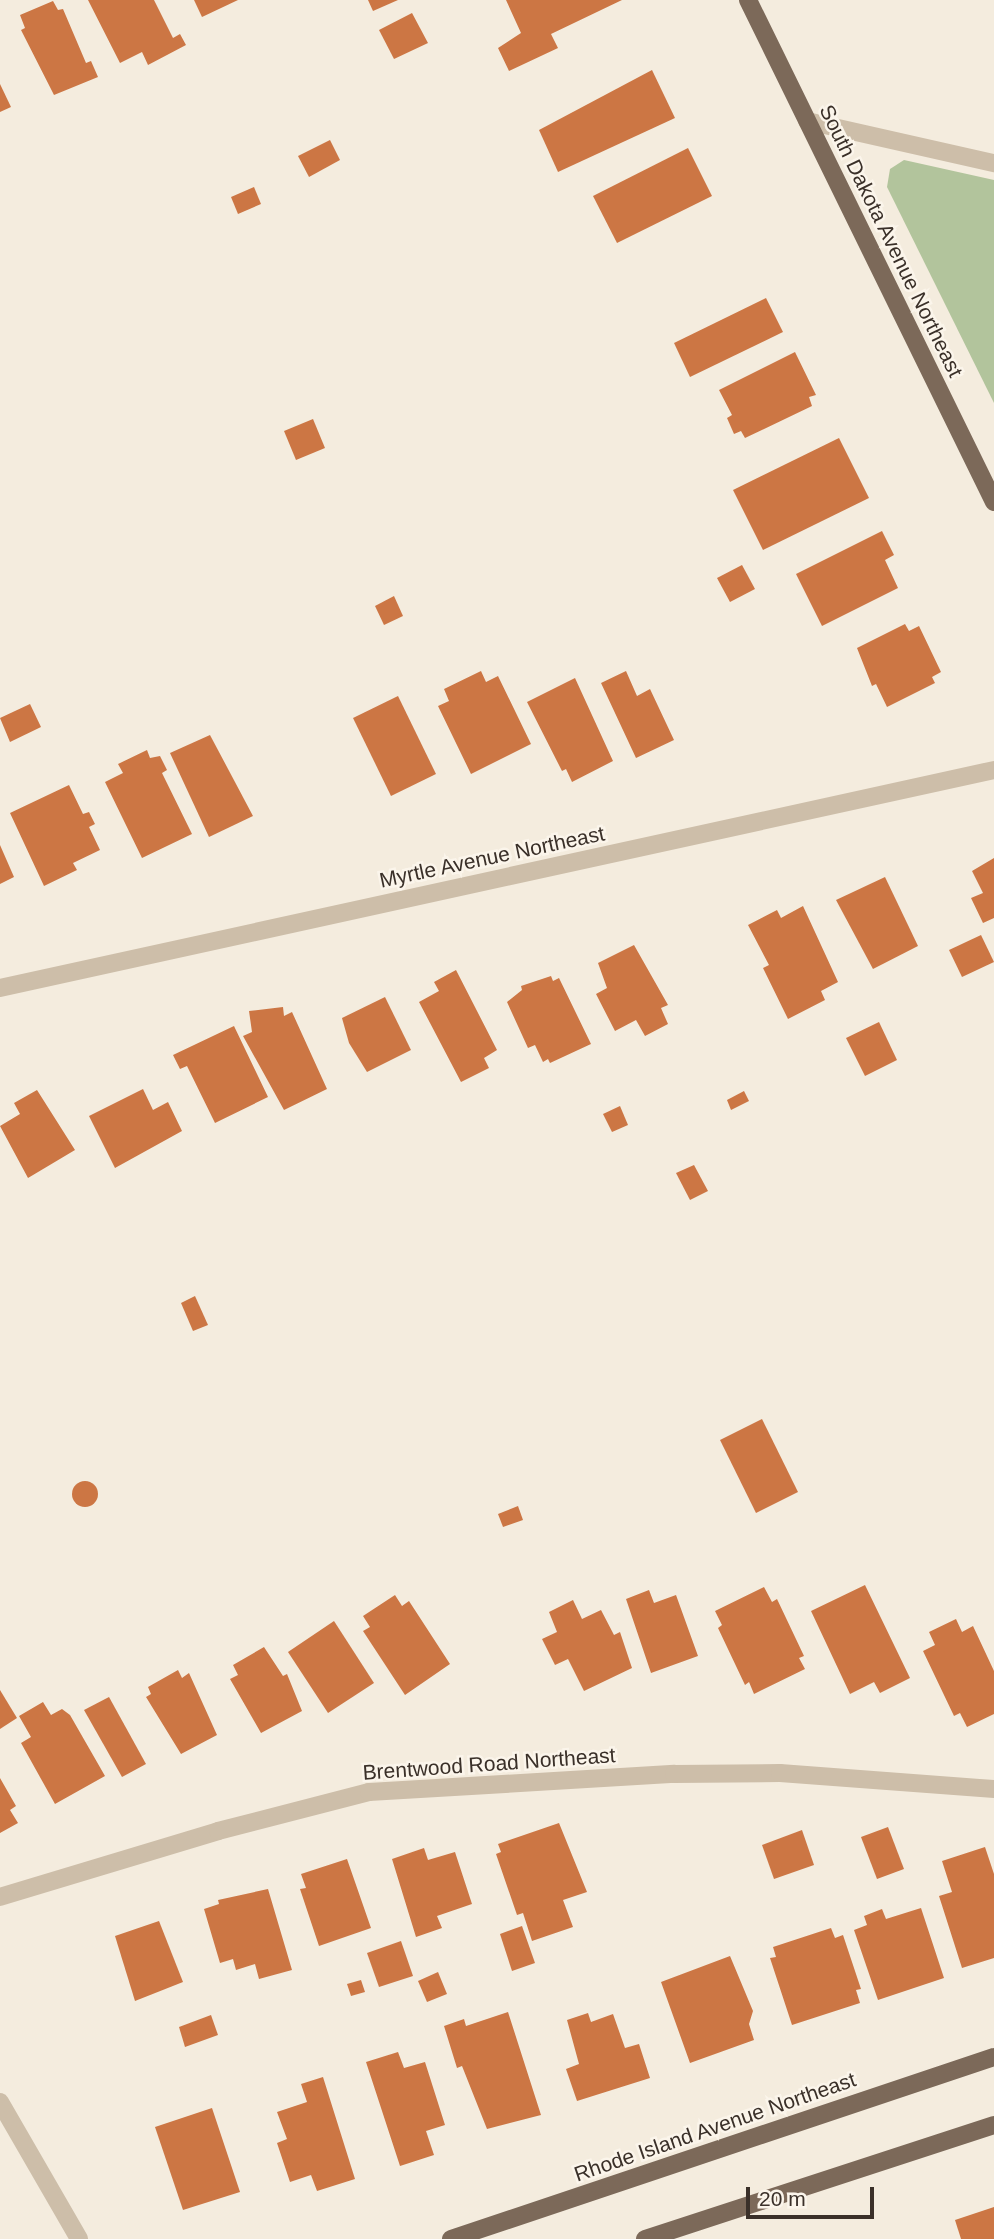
<!DOCTYPE html>
<style>
body{margin:0}
#map{position:relative;width:994px;height:2239px;overflow:hidden;background:#f4ecde;font-family:Helvetica,sans-serif}
div>[style]{position:absolute}
.green>*{inset:0;background:#b2c49c}
.building>*{inset:0;background:#cc7644}
.round{border-radius:50%}
.street>*{height:18px;margin:-9px;padding:0 9px;transform-origin:9px;border-radius:9px;background:#cdbea9}
.primary>*{height:18px;margin:-9px;padding:0 9px;transform-origin:9px;border-radius:9px;background:#7c6959}
span{translate:-50% -50%;white-space:nowrap;text-align:center;line-height:1.15;-webkit-text-stroke:5px #fbf5eb;paint-order:stroke}
.street-label{font-size:21px;color:#3a3029}
.scale{position:absolute;left:746px;top:2187px;width:128px;height:32px;box-sizing:border-box;border:4px solid #3a3029;border-top:0;padding-left:9px;font-size:21px;line-height:24px;white-space:nowrap;color:#3a3029;-webkit-text-stroke:5px #fbf5eb;paint-order:stroke}
</style>
<div id="map">
<div class="green">
<div style="clip-path:polygon(904px 160px,994px 180px,994px 403px,887px 187px,890px 169px)"></div>
</div>
<div class="building">
<div style="clip-path:polygon(88px 0,154px 0,173px 38px,180px 34px,186px 45px,148px 65px,142px 52px,120px 63px)"></div>
<div style="clip-path:polygon(194px 0,238px 0,202px 17px)"></div>
<div style="clip-path:polygon(368px 0,398px 0,373px 11px)"></div>
<div style="clip-path:polygon(506px 0,622px 0,551px 34px,558px 48px,509px 71px,498px 48px,521px 33px)"></div>
<div style="clip-path:polygon(53px 1px,58px 10px,63px 9px,86px 63px,91px 61px,98px 77px,54px 95px,21px 30px,25px 28px,20px 15px)"></div>
<div style="clip-path:polygon(412px 13px,428px 43px,394px 59px,379px 30px)"></div>
<div style="clip-path:polygon(652px 70px,675px 118px,558px 172px,539px 130px)"></div>
<div style="clip-path:polygon(0 84px,11px 107px,0 112px)"></div>
<div style="clip-path:polygon(330px 140px,340px 160px,309px 177px,298px 156px)"></div>
<div style="clip-path:polygon(688px 148px,712px 196px,617px 243px,593px 196px)"></div>
<div style="clip-path:polygon(254px 187px,261px 204px,238px 214px,231px 197px)"></div>
<div style="clip-path:polygon(766px 298px,783px 332px,690px 377px,674px 343px)"></div>
<div style="clip-path:polygon(795px 352px,816px 395px,809px 397px,812px 406px,745px 438px,741px 431px,734px 434px,727px 418px,732px 415px,719px 390px)"></div>
<div style="clip-path:polygon(313px 419px,325px 448px,296px 460px,284px 431px)"></div>
<div style="clip-path:polygon(839px 438px,869px 498px,763px 550px,733px 490px)"></div>
<div style="clip-path:polygon(882px 531px,894px 555px,885px 560px,898px 588px,822px 626px,796px 574px)"></div>
<div style="clip-path:polygon(742px 565px,755px 589px,730px 602px,717px 578px)"></div>
<div style="clip-path:polygon(394px 596px,403px 616px,384px 625px,375px 606px)"></div>
<div style="clip-path:polygon(905px 624px,909px 631px,919px 626px,941px 672px,932px 677px,935px 683px,887px 707px,876px 684px,872px 686px,857px 648px)"></div>
<div style="clip-path:polygon(481px 671px,486px 682px,498px 676px,531px 744px,471px 774px,438px 706px,449px 701px,444px 689px)"></div>
<div style="clip-path:polygon(626px 671px,637px 696px,650px 689px,674px 740px,636px 758px,601px 683px)"></div>
<div style="clip-path:polygon(575px 678px,613px 761px,572px 782px,566px 769px,562px 771px,527px 702px)"></div>
<div style="clip-path:polygon(398px 696px,436px 774px,391px 796px,353px 718px)"></div>
<div style="clip-path:polygon(30px 704px,41px 727px,10px 742px,0 718px)"></div>
<div style="clip-path:polygon(210px 735px,253px 816px,209px 837px,170px 753px)"></div>
<div style="clip-path:polygon(147px 750px,150px 758px,160px 756px,167px 770px,162px 773px,192px 834px,142px 858px,105px 782px,123px 773px,118px 764px)"></div>
<div style="clip-path:polygon(69px 785px,83px 814px,89px 812px,95px 824px,89px 827px,100px 850px,73px 863px,77px 870px,44px 886px,10px 813px)"></div>
<div style="clip-path:polygon(0 845px,14px 877px,0 884px)"></div>
<div style="clip-path:polygon(994px 858px,994px 918px,983px 923px,971px 898px,983px 893px,972px 871px)"></div>
<div style="clip-path:polygon(885px 877px,918px 946px,873px 969px,836px 900px)"></div>
<div style="clip-path:polygon(803px 906px,838px 982px,821px 991px,825px 1000px,788px 1019px,763px 968px,769px 965px,748px 925px,777px 910px,781px 918px)"></div>
<div style="clip-path:polygon(981px 935px,994px 962px,962px 977px,949px 950px)"></div>
<div style="clip-path:polygon(634px 945px,668px 1005px,661px 1008px,668px 1024px,645px 1036px,636px 1020px,615px 1031px,596px 994px,607px 988px,598px 963px)"></div>
<div style="clip-path:polygon(456px 970px,497px 1050px,484px 1058px,489px 1068px,461px 1082px,419px 1002px,439px 991px,434px 982px)"></div>
<div style="clip-path:polygon(551px 976px,553px 981px,559px 978px,591px 1044px,550px 1063px,548px 1059px,543px 1062px,535px 1045px,528px 1048px,507px 1002px,522px 990px,521px 986px)"></div>
<div style="clip-path:polygon(385px 997px,411px 1050px,367px 1072px,349px 1043px,342px 1018px)"></div>
<div style="clip-path:polygon(283px 1007px,284px 1016px,292px 1012px,327px 1089px,284px 1110px,243px 1036px,252px 1032px,249px 1011px)"></div>
<div style="clip-path:polygon(879px 1022px,897px 1060px,865px 1076px,846px 1038px)"></div>
<div style="clip-path:polygon(234px 1026px,268px 1097px,215px 1123px,187px 1066px,180px 1069px,173px 1055px)"></div>
<div style="clip-path:polygon(143px 1089px,153px 1110px,168px 1102px,182px 1131px,115px 1168px,89px 1116px)"></div>
<div style="clip-path:polygon(37px 1090px,75px 1150px,28px 1178px,0 1126px,20px 1114px,14px 1103px)"></div>
<div style="clip-path:polygon(744px 1091px,749px 1101px,731px 1110px,727px 1100px)"></div>
<div style="clip-path:polygon(620px 1106px,628px 1125px,612px 1132px,603px 1114px)"></div>
<div style="clip-path:polygon(694px 1165px,708px 1191px,690px 1200px,676px 1173px)"></div>
<div style="clip-path:polygon(195px 1296px,208px 1325px,193px 1331px,181px 1303px)"></div>
<div style="clip-path:polygon(762px 1419px,798px 1492px,756px 1513px,720px 1440px)"></div>
<div class="round" style="left:72px;top:1481px;width:26px;height:26px"></div>
<div style="clip-path:polygon(518px 1506px,523px 1520px,503px 1527px,498px 1514px)"></div>
<div style="clip-path:polygon(865px 1585px,910px 1678px,880px 1693px,874px 1682px,850px 1694px,811px 1611px)"></div>
<div style="clip-path:polygon(764px 1587px,772px 1602px,777px 1599px,804px 1656px,799px 1658px,805px 1669px,754px 1694px,749px 1682px,745px 1685px,718px 1628px,722px 1625px,715px 1611px)"></div>
<div style="clip-path:polygon(649px 1590px,654px 1603px,676px 1595px,698px 1656px,651px 1673px,626px 1599px)"></div>
<div style="clip-path:polygon(395px 1595px,402px 1606px,409px 1601px,450px 1664px,405px 1695px,363px 1631px,370px 1627px,363px 1616px)"></div>
<div style="clip-path:polygon(573px 1600px,582px 1619px,601px 1610px,614px 1635px,620px 1632px,632px 1668px,584px 1691px,568px 1659px,555px 1665px,542px 1639px,557px 1632px,549px 1612px)"></div>
<div style="clip-path:polygon(956px 1619px,962px 1632px,973px 1626px,994px 1671px,994px 1714px,967px 1727px,960px 1713px,954px 1716px,923px 1651px,935px 1645px,929px 1632px)"></div>
<div style="clip-path:polygon(334px 1621px,374px 1683px,328px 1713px,288px 1652px)"></div>
<div style="clip-path:polygon(264px 1647px,283px 1676px,287px 1674px,302px 1711px,261px 1733px,230px 1679px,238px 1675px,233px 1665px)"></div>
<div style="clip-path:polygon(178px 1670px,182px 1678px,189px 1673px,217px 1735px,181px 1754px,146px 1697px,151px 1694px,148px 1687px)"></div>
<div style="clip-path:polygon(0 1690px,17px 1718px,0 1729px)"></div>
<div style="clip-path:polygon(109px 1697px,146px 1764px,122px 1777px,84px 1710px)"></div>
<div style="clip-path:polygon(43px 1702px,51px 1715px,62px 1709px,70px 1715px,105px 1776px,55px 1804px,21px 1743px,31px 1737px,19px 1716px)"></div>
<div style="clip-path:polygon(0 1778px,16px 1806px,10px 1810px,18px 1823px,0 1833px)"></div>
<div style="clip-path:polygon(559px 1823px,587px 1892px,563px 1900px,573px 1927px,532px 1941px,523px 1913px,517px 1915px,496px 1854px,501px 1852px,498px 1844px)"></div>
<div style="clip-path:polygon(888px 1827px,904px 1869px,877px 1879px,861px 1837px)"></div>
<div style="clip-path:polygon(802px 1830px,814px 1865px,774px 1879px,762px 1845px)"></div>
<div style="clip-path:polygon(985px 1847px,994px 1874px,994px 1958px,962px 1968px,939px 1896px,952px 1892px,942px 1861px)"></div>
<div style="clip-path:polygon(424px 1848px,428px 1860px,455px 1852px,472px 1904px,437px 1916px,442px 1928px,416px 1937px,392px 1859px)"></div>
<div style="clip-path:polygon(347px 1859px,371px 1928px,319px 1946px,300px 1889px,306px 1888px,301px 1874px)"></div>
<div style="clip-path:polygon(268px 1889px,292px 1970px,259px 1979px,255px 1964px,236px 1970px,233px 1959px,220px 1963px,204px 1909px,219px 1904px,218px 1900px)"></div>
<div style="clip-path:polygon(921px 1908px,944px 1978px,878px 2000px,854px 1930px,867px 1925px,864px 1916px,882px 1909px,886px 1919px)"></div>
<div style="clip-path:polygon(159px 1921px,183px 1982px,135px 2001px,115px 1936px)"></div>
<div style="clip-path:polygon(522px 1926px,535px 1963px,512px 1971px,500px 1934px)"></div>
<div style="clip-path:polygon(831px 1928px,835px 1938px,843px 1935px,861px 1989px,856px 1990px,860px 2003px,792px 2025px,770px 1958px,776px 1957px,773px 1947px)"></div>
<div style="clip-path:polygon(401px 1941px,413px 1976px,379px 1987px,367px 1953px)"></div>
<div style="clip-path:polygon(730px 1956px,753px 2011px,749px 2024px,754px 2040px,690px 2063px,661px 1982px)"></div>
<div style="clip-path:polygon(438px 1972px,447px 1994px,427px 2002px,418px 1981px)"></div>
<div style="clip-path:polygon(361px 1980px,365px 1992px,351px 1996px,347px 1984px)"></div>
<div style="clip-path:polygon(508px 2012px,541px 2115px,487px 2129px,462px 2066px,457px 2068px,444px 2026px,464px 2019px,466px 2026px)"></div>
<div style="clip-path:polygon(588px 2013px,591px 2022px,613px 2014px,625px 2048px,639px 2044px,650px 2078px,577px 2101px,566px 2069px,579px 2064px,567px 2020px)"></div>
<div style="clip-path:polygon(211px 2015px,218px 2035px,185px 2047px,179px 2027px)"></div>
<div style="clip-path:polygon(398px 2052px,404px 2068px,425px 2062px,445px 2125px,426px 2131px,434px 2155px,400px 2166px,366px 2062px)"></div>
<div style="clip-path:polygon(323px 2077px,355px 2179px,317px 2191px,311px 2175px,290px 2182px,277px 2143px,287px 2139px,277px 2112px,307px 2102px,301px 2084px)"></div>
<div style="clip-path:polygon(212px 2108px,240px 2192px,183px 2210px,155px 2127px)"></div>
<div style="clip-path:polygon(994px 2207px,994px 2239px,961px 2239px,955px 2220px)"></div>
</div>
<div class="street">
<div style="left:807px;top:121px;width:192px;rotate:12.7deg"></div>
<div style="left:0;top:988px;width:1018px;rotate:-12.37deg"></div>
<div style="left:0;top:1897px;width:228px;rotate:-16.8deg"></div>
<div style="left:218px;top:1831px;width:156px;rotate:-14.5deg"></div>
<div style="left:369px;top:1792px;width:306px;rotate:-3.4deg"></div>
<div style="left:674px;top:1774px;width:106px;rotate:-0.5deg"></div>
<div style="left:780px;top:1773px;width:215px;rotate:4.3deg"></div>
<div style="left:0;top:2102px;width:158px;rotate:60deg"></div>
</div>
<div class="primary">
<div style="left:748px;top:0;width:559px;rotate:63.89deg"></div>
<div style="left:451px;top:2239px;width:573px;rotate:-18.53deg"></div>
<div style="left:645px;top:2239px;width:367px;rotate:-18.1deg"></div>
</div>
<div class="street-label">
<span style="left:891px;top:241px;rotate:64deg">South Dakota Avenue Northeast</span>
<span style="left:492px;top:857px;rotate:-12deg">Myrtle Avenue Northeast</span>
<span style="left:489px;top:1764px;rotate:-4deg">Brentwood Road Northeast</span>
<span style="left:715px;top:2127px;rotate:-19deg">Rhode Island Avenue Northeast</span>
</div>
<div class="scale">20 m</div>
</div>
